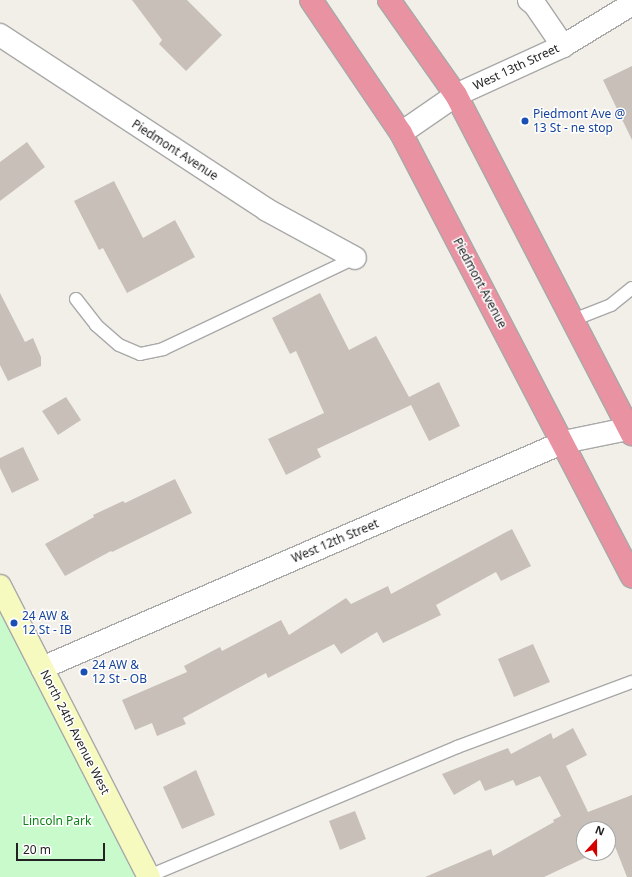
<!DOCTYPE html>
<style>
body{margin:0}
#map{position:relative;width:632px;height:877px;overflow:hidden;background:#f2efe9;font-family:"Noto Sans",sans-serif}
div>[style]{position:absolute}
.park>*{inset:0;background:#c8facc}
.building>*{inset:0;background:#c7bfb8}
.roads{filter:drop-shadow(1px 0 #a9a9a9) drop-shadow(-1px 0 #a9a9a9) drop-shadow(0 1px #a9a9a9) drop-shadow(0 -1px #a9a9a9)}
.lane>*{height:12px;margin:-6px;padding:0 6px;transform-origin:6px;border-radius:6px;background:#fff}
.street>*{height:22px;margin:-11px;padding:0 11px;transform-origin:11px;border-radius:11px;background:#fff}
.secondary>*{height:22px;margin:-11px;padding:0 11px;transform-origin:11px;border-radius:11px;background:#f7fabf}
.highway>*{height:22px;margin:-11px;padding:0 11px;transform-origin:11px;border-radius:11px;background:#e892a2}
.dots>*{width:11px;height:11px;translate:-50% -50%;box-sizing:border-box;border:2px solid #fff;border-radius:50%}
span{translate:-50% -50%;white-space:nowrap;text-align:center;line-height:1.15;-webkit-text-stroke:3px #fff;paint-order:stroke}
.street-label{font-size:12px;color:#222}
.transit-label{font-size:12px;color:#164399}
.left{translate:0 -50%;text-align:left}
.park-label{font-size:12px;color:#0c8416}
.north{position:absolute;left:576px;top:821px;width:40px;height:40px;box-sizing:border-box;background:#fff;border:1px solid #a7a7a7;border-radius:50%;rotate:21deg;font-size:11px;font-weight:700;line-height:16px;text-align:center;color:#222}
.north::after{content:'';display:block;margin:auto;width:14px;height:18px;background:#d40000;clip-path:polygon(50% 0,100% 100%,50% 72%,0 100%)}
.scale{position:absolute;left:16px;top:843px;width:89px;height:18px;box-sizing:border-box;border:2px solid #222;border-top:0;padding-left:5px;font-size:12px;line-height:14px;white-space:nowrap;color:#222;-webkit-text-stroke:3px #fff;paint-order:stroke}
</style>
<div id="map">
<div class="park">
<div style="clip-path:polygon(0 586px,149px 877px,0 877px)"></div>
</div>
<div class="building">
<div style="clip-path:polygon(132px 0,187px 0,222px 35px,186px 71px,159px 44px,162px 40px)"></div>
<div style="clip-path:polygon(632px 66px,632px 140px,603px 80px)"></div>
<div style="clip-path:polygon(27px 142px,45px 167px,0 201px,0 162px)"></div>
<div style="clip-path:polygon(114px 181px,143px 238px,175px 220px,195px 257px,127px 293px,103px 248px,99px 250px,74px 201px)"></div>
<div style="clip-path:polygon(0 293px,25px 342px,33px 338px,41px 357px,41px 366px,8px 381px,0 365px)"></div>
<div style="clip-path:polygon(320px 293px,349px 350px,376px 336px,409px 397px,439px 382px,460px 426px,429px 441px,411px 405px,317px 449px,321px 457px,286px 475px,268px 439px,324px 413px,296px 351px,290px 354px,272px 318px)"></div>
<div style="clip-path:polygon(66px 397px,81px 420px,58px 435px,42px 411px)"></div>
<div style="clip-path:polygon(23px 447px,39px 480px,12px 493px,0 468px,0 458px)"></div>
<div style="clip-path:polygon(175px 479px,192px 513px,112px 552px,111px 551px,65px 576px,45px 544px,94px 517px,93px 515px,123px 501px,125px 503px)"></div>
<div style="clip-path:polygon(512px 529px,531px 566px,501px 581px,496px 572px,436px 605px,441px 615px,383px 643px,377px 632px,341px 654px,334px 644px,268px 678px,266px 673px,183px 718px,186px 724px,157px 736px,152px 723px,135px 730px,122px 700px,187px 672px,184px 666px,220px 647px,222px 651px,281px 620px,289px 635px,346px 598px,351px 604px,388px 586px,391px 594px)"></div>
<div style="clip-path:polygon(533px 644px,550px 682px,514px 697px,498px 659px)"></div>
<div style="clip-path:polygon(573px 728px,587px 755px,566px 766px,588px 812px,632px 795px,632px 877px,627px 877px,614px 844px,608px 847px,608px 829px,584px 829px,584px 853px,595px 853px,544px 877px,425px 877px,491px 849px,493px 856px,554px 822px,553px 820px,561px 816px,540px 776px,516px 786px,513px 780px,485px 791px,480px 780px,454px 795px,442px 774px,508px 748px,511px 754px,551px 733px,553px 739px)"></div>
<div style="clip-path:polygon(196px 770px,215px 815px,182px 829px,163px 787px)"></div>
<div style="clip-path:polygon(355px 811px,366px 839px,340px 850px,329px 821px)"></div>
</div>
<div class="roads">
<div class="lane">
<div style="left:76px;top:299px;width:33px;rotate:52deg"></div>
<div style="left:96px;top:325px;width:30px;rotate:41deg"></div>
<div style="left:119px;top:345px;width:23px;rotate:23deg"></div>
<div style="left:140px;top:354px;width:24px;rotate:-12deg"></div>
<div style="left:163px;top:349px;width:212px;rotate:-25.4deg"></div>
<div style="left:573px;top:320px;width:41px;rotate:-21.5deg"></div>
<div style="left:611px;top:305px;width:27px;rotate:-39deg"></div>
<div style="left:149px;top:876px;width:334px;rotate:-22.7deg"></div>
<div style="left:457px;top:747px;width:187px;rotate:-20.4deg"></div>
</div>
<div class="street">
<div style="left:529px;top:0;width:8px;rotate:40deg"></div>
<div style="left:535px;top:5px;width:50px;rotate:55.7deg"></div>
<div style="left:0;top:35px;width:319px;rotate:33.2deg"></div>
<div style="left:267px;top:210px;width:100px;rotate:28.6deg"></div>
<div style="left:401px;top:133px;width:67px;rotate:-34.6deg"></div>
<div style="left:456px;top:95px;width:118px;rotate:-24.6deg"></div>
<div style="left:563px;top:46px;width:81px;rotate:-31.3deg"></div>
<div style="left:42px;top:668px;width:569px;rotate:-23.41deg"></div>
<div style="left:564px;top:442px;width:69px;rotate:-11.6deg"></div>
</div>
<div class="secondary">
<div style="left:0;top:586px;width:327px;rotate:62.9deg"></div>
</div>
<div class="highway">
<div style="left:311px;top:0;width:161px;rotate:55.9deg"></div>
<div style="left:401px;top:133px;width:500px;rotate:62.5deg"></div>
<div style="left:389px;top:0;width:116px;rotate:54.8deg"></div>
<div style="left:456px;top:95px;width:382px;rotate:62.6deg"></div>
</div>
</div>
<div class="dots">
<div style="left:525px;top:121px;background:#1a4fb4"></div>
<div style="left:14px;top:623px;background:#1a4fb4"></div>
<div style="left:84px;top:672px;background:#1a4fb4"></div>
</div>
<div class="street-label">
<span style="left:516px;top:67px;rotate:-25deg">West 13th Street</span>
<span style="left:175px;top:150px;rotate:33deg">Piedmont Avenue</span>
<span style="left:480px;top:283px;rotate:62deg">Piedmont Avenue</span>
<span style="left:335px;top:541px;rotate:-23deg">West 12th Street</span>
<span style="left:75px;top:732px;rotate:63deg">North 24th Avenue West</span>
</div>
<div class="transit-label">
<span class="left" style="left:533px;top:121px">Piedmont Ave @<br>13 St - ne stop</span>
<span class="left" style="left:22px;top:623px">24 AW &amp;<br>12 St - IB</span>
<span class="left" style="left:92px;top:672px">24 AW &amp;<br>12 St - OB</span>
</div>
<div class="park-label">
<span style="left:57px;top:821px">Lincoln Park</span>
</div>
<div class="north">N</div>
<div class="scale">20 m</div>
</div>
